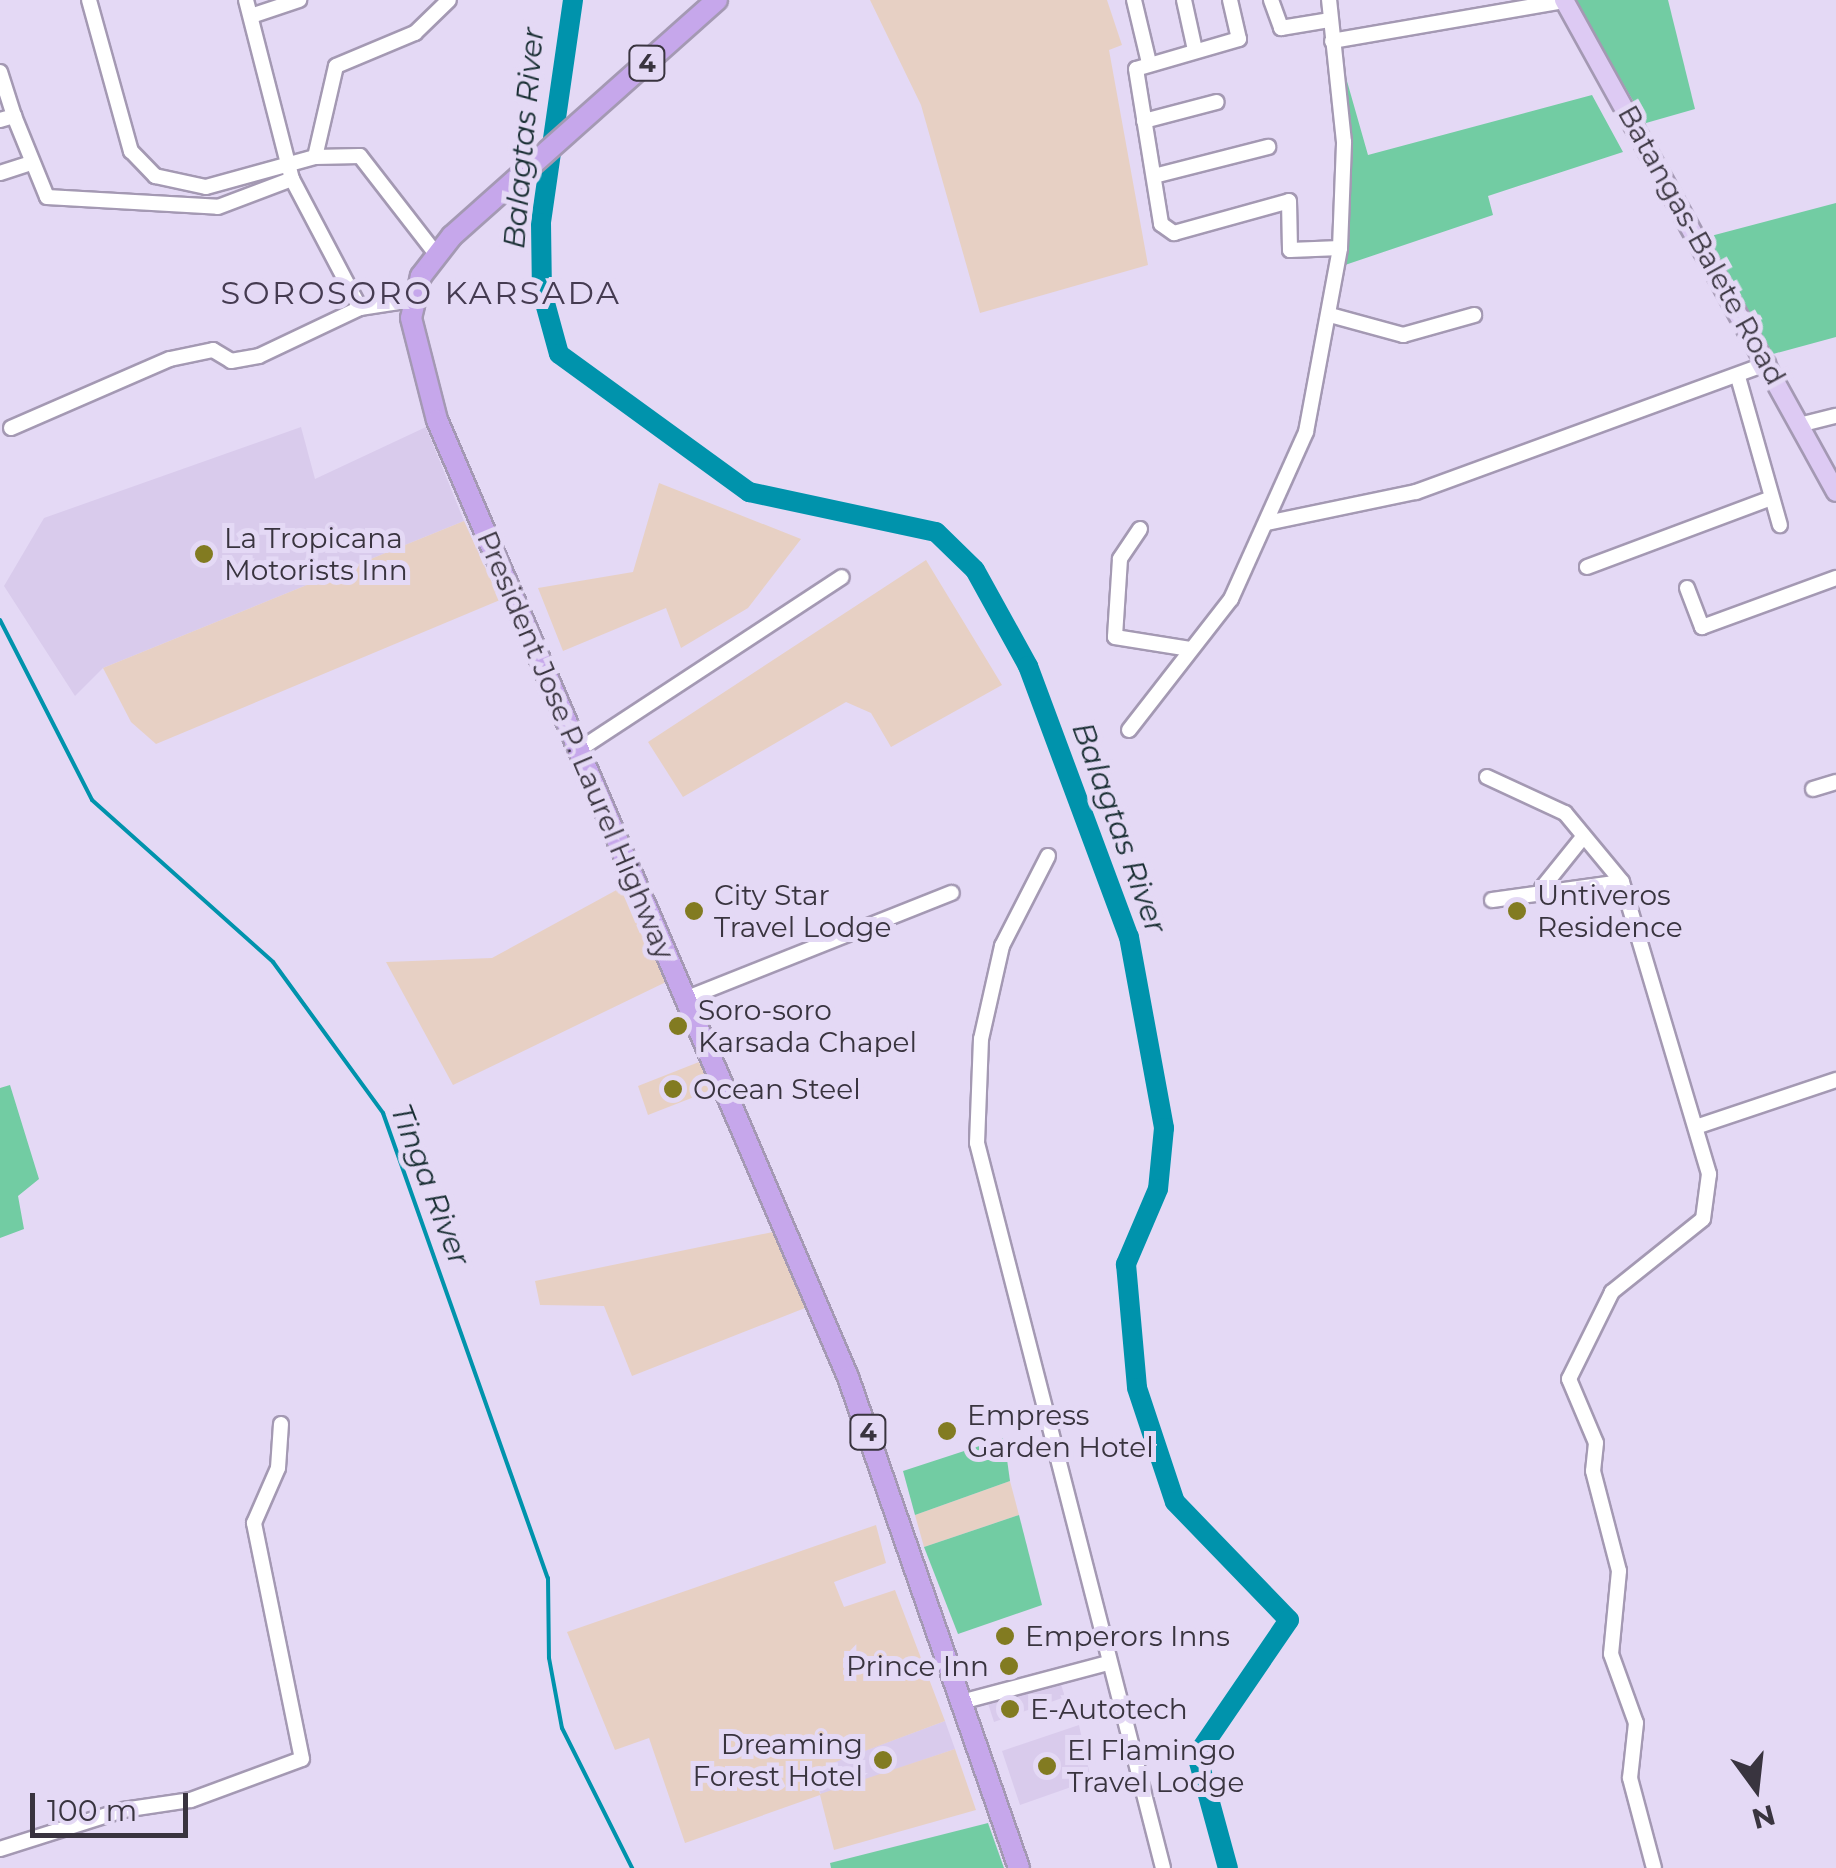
<!DOCTYPE html>
<style>
body{margin:0}
#map{position:relative;width:1836px;height:1868px;overflow:hidden;background:#e4d9f5;font-family:Montserrat,sans-serif}
div>[style]{position:absolute}
.built>*{inset:0;background:#d9cbec}
.industrial>*{inset:0;background:#e7d0c4}
.green>*{inset:0;background:#72cca3}
.stream>*{height:4px;margin:-2px;padding:0 2px;transform-origin:2px;border-radius:2px;background:#0093ac}
.river>*{height:20px;margin:-10px;padding:0 10px;transform-origin:10px;border-radius:10px;background:#0093ac}
.roads{filter:drop-shadow(2px 0 #a499b3) drop-shadow(-2px 0 #a499b3) drop-shadow(0 2px #a499b3) drop-shadow(0 -2px #a499b3)}
.minor>*{height:14px;margin:-7px;padding:0 7px;transform-origin:7px;border-radius:7px;background:#fff}
.major>*{height:18px;margin:-9px;padding:0 9px;transform-origin:9px;border-radius:9px;background:#ddcaf3}
.highway>*{height:20px;margin:-10px;padding:0 10px;transform-origin:10px;border-radius:10px;background:#c6a7eb}
.dots>*{width:28px;height:28px;translate:-50% -50%;box-sizing:border-box;border:5px solid #e4d9f5;border-radius:50%}
span{translate:-50% -50%;white-space:nowrap;text-align:center;line-height:1.15;-webkit-text-stroke:10px #e4d9f5;paint-order:stroke}
.shield-label span{padding:2px 8px;background:#e4d9f5;border:2px solid;border-radius:8px;-webkit-text-stroke-width:0}
.shield-label{font-size:25px;color:#39343f;font-weight:700}
.street-label{font-size:28px;color:#39343f}
.poi-label{font-size:28px;color:#39343f}
.left{translate:0 -50%;text-align:left}
.right{translate:-100% -50%;text-align:right}
.water-label{font-size:30px;color:#1a2f34;font-style:italic}
.quarter-label{font-size:32px;color:#453b51;letter-spacing:2.5px}
.north{position:absolute;left:1706px;top:1738px;width:100px;height:100px;-webkit-text-stroke:8px #e4d9f5;paint-order:stroke;rotate:165deg;font-size:28px;font-weight:700;line-height:40px;text-align:center;color:#39343f}
.north::after{content:'';display:block;margin:auto;width:35px;height:45px;background:#39343f;clip-path:polygon(50% 0,100% 100%,50% 72%,0 100%)}
.scale{position:absolute;left:30px;top:1793px;width:158px;height:45px;box-sizing:border-box;border:5px solid #39343f;border-top:0;padding-left:12px;font-size:30px;line-height:35px;white-space:nowrap;color:#39343f;-webkit-text-stroke:8px #e4d9f5;paint-order:stroke}
</style>
<div id="map">
<div class="built">
<div style="clip-path:polygon(301px 427px,315px 479px,426px 427px,464px 521px,103px 668px,75px 696px,4px 586px,44px 518px)"></div>
<div style="clip-path:polygon(1057px 1672px,1065px 1697px,994px 1722px,986px 1697px)"></div>
<div style="clip-path:polygon(945px 1721px,955px 1749px,821px 1795px,813px 1770px)"></div>
<div style="clip-path:polygon(1079px 1725px,1091px 1780px,1020px 1805px,1002px 1751px)"></div>
</div>
<div class="industrial">
<div style="clip-path:polygon(870px 0,1107px 0,1122px 45px,1109px 50px,1148px 265px,980px 313px,921px 105px)"></div>
<div style="clip-path:polygon(659px 483px,801px 539px,748px 608px,681px 648px,666px 608px,563px 651px,538px 588px,633px 572px)"></div>
<div style="clip-path:polygon(464px 521px,500px 600px,156px 744px,131px 722px,103px 668px)"></div>
<div style="clip-path:polygon(926px 560px,1002px 685px,891px 747px,871px 713px,846px 702px,683px 797px,648px 742px)"></div>
<div style="clip-path:polygon(622px 887px,666px 982px,453px 1085px,386px 962px,492px 958px)"></div>
<div style="clip-path:polygon(699px 1062px,712px 1090px,648px 1115px,638px 1086px)"></div>
<div style="clip-path:polygon(773px 1232px,805px 1308px,632px 1376px,604px 1306px,540px 1305px,535px 1281px)"></div>
<div style="clip-path:polygon(1010px 1481px,1019px 1515px,924px 1547px,915px 1515px)"></div>
<div style="clip-path:polygon(876px 1525px,886px 1563px,834px 1582px,844px 1607px,895px 1590px,945px 1721px,814px 1770px,820px 1794px,955px 1749px,976px 1810px,834px 1850px,820px 1795px,685px 1843px,649px 1738px,615px 1750px,567px 1632px)"></div>
</div>
<div class="green">
<div style="clip-path:polygon(1574px 0,1668px 0,1695px 109px,1646px 123px)"></div>
<div style="clip-path:polygon(1337px 46px,1368px 155px,1592px 95px,1623px 152px,1488px 196px,1493px 215px,1345px 265px,1348px 140px)"></div>
<div style="clip-path:polygon(1836px 203px,1836px 337px,1773px 354px,1707px 237px)"></div>
<div style="clip-path:polygon(10px 1085px,39px 1179px,18px 1196px,24px 1229px,0 1238px,0 1088px)"></div>
<div style="clip-path:polygon(1004px 1438px,1010px 1481px,915px 1515px,903px 1471px)"></div>
<div style="clip-path:polygon(1019px 1515px,1042px 1605px,958px 1634px,924px 1547px)"></div>
<div style="clip-path:polygon(988px 1823px,1004px 1868px,831px 1868px,830px 1863px)"></div>
</div>
<div class="stream">
<div style="left:0;top:620px;width:202px;rotate:62.9deg"></div>
<div style="left:92px;top:800px;width:243px;rotate:41.8deg"></div>
<div style="left:273px;top:962px;width:187px;rotate:53.9deg"></div>
<div style="left:383px;top:1113px;width:493px;rotate:70.5deg"></div>
<div style="left:548px;top:1578px;width:80px;rotate:89.3deg"></div>
<div style="left:549px;top:1658px;width:71px;rotate:79.5deg"></div>
<div style="left:562px;top:1728px;width:157px;rotate:63.4deg"></div>
</div>
<div class="river">
<div style="left:573px;top:0;width:225px;rotate:98.2deg"></div>
<div style="left:541px;top:223px;width:69px;rotate:89.2deg"></div>
<div style="left:542px;top:292px;width:64px;rotate:74.7deg"></div>
<div style="left:559px;top:354px;width:235px;rotate:36deg"></div>
<div style="left:749px;top:492px;width:191px;rotate:12.1deg"></div>
<div style="left:936px;top:532px;width:54px;rotate:44.3deg"></div>
<div style="left:975px;top:570px;width:110px;rotate:61.1deg"></div>
<div style="left:1028px;top:666px;width:289px;rotate:69.6deg"></div>
<div style="left:1129px;top:937px;width:194px;rotate:79.6deg"></div>
<div style="left:1164px;top:1128px;width:61px;rotate:95.6deg"></div>
<div style="left:1158px;top:1189px;width:82px;rotate:113.1deg"></div>
<div style="left:1126px;top:1264px;width:124px;rotate:84.9deg"></div>
<div style="left:1137px;top:1388px;width:120px;rotate:71.6deg"></div>
<div style="left:1175px;top:1502px;width:164px;rotate:46deg"></div>
<div style="left:1289px;top:1620px;width:163px;rotate:124.3deg"></div>
<div style="left:1197px;top:1755px;width:117px;rotate:74.7deg"></div>
</div>
<div class="roads">
<div class="minor">
<div style="left:89px;top:0;width:157px;rotate:74.5deg"></div>
<div style="left:131px;top:151px;width:35px;rotate:46deg"></div>
<div style="left:155px;top:176px;width:52px;rotate:12.2deg"></div>
<div style="left:206px;top:187px;width:113px;rotate:-15.4deg"></div>
<div style="left:315px;top:157px;width:45px;rotate:-1.3deg"></div>
<div style="left:360px;top:156px;width:124px;rotate:52.2deg"></div>
<div style="left:246px;top:0;width:185px;rotate:75.6deg"></div>
<div style="left:292px;top:179px;width:146px;rotate:62.2deg"></div>
<div style="left:1134px;top:0;width:65px;rotate:76.6deg"></div>
<div style="left:1184px;top:0;width:51px;rotate:77.6deg"></div>
<div style="left:1230px;top:0;width:40px;rotate:77deg"></div>
<div style="left:1239px;top:39px;width:107px;rotate:163.8deg"></div>
<div style="left:1136px;top:69px;width:157px;rotate:80.8deg"></div>
<div style="left:1161px;top:224px;width:16px;rotate:35deg"></div>
<div style="left:1174px;top:233px;width:119px;rotate:-15.5deg"></div>
<div style="left:1289px;top:201px;width:49px;rotate:88.8deg"></div>
<div style="left:1290px;top:250px;width:50px;rotate:-2.3deg"></div>
<div style="left:1271px;top:0;width:30px;rotate:70deg"></div>
<div style="left:1281px;top:28px;width:50px;rotate:-9.3deg"></div>
<div style="left:251px;top:16px;width:51px;rotate:-18.4deg"></div>
<div style="left:1332px;top:41px;width:235px;rotate:-9.8deg"></div>
<div style="left:0;top:72px;width:46px;rotate:72.3deg"></div>
<div style="left:0;top:120px;width:15px;rotate:-16deg"></div>
<div style="left:14px;top:116px;width:87px;rotate:67.8deg"></div>
<div style="left:47px;top:197px;width:171px;rotate:3.3deg"></div>
<div style="left:218px;top:207px;width:79px;rotate:-20.7deg"></div>
<div style="left:1144px;top:121px;width:75px;rotate:-14.6deg"></div>
<div style="left:315px;top:157px;width:93px;rotate:-77deg"></div>
<div style="left:336px;top:66px;width:86px;rotate:-22.7deg"></div>
<div style="left:415px;top:33px;width:47px;rotate:-44.1deg"></div>
<div style="left:0;top:173px;width:33px;rotate:-18deg"></div>
<div style="left:1154px;top:176px;width:118px;rotate:-14.3deg"></div>
<div style="left:1330px;top:315px;width:76px;rotate:15.3deg"></div>
<div style="left:1403px;top:335px;width:74px;rotate:-15.7deg"></div>
<div style="left:1738px;top:377px;width:154px;rotate:74.2deg"></div>
<div style="left:1799px;top:425px;width:38px;rotate:-14deg"></div>
<div style="left:11px;top:428px;width:173px;rotate:-23.5deg"></div>
<div style="left:170px;top:359px;width:44px;rotate:-11.8deg"></div>
<div style="left:213px;top:350px;width:21px;rotate:31deg"></div>
<div style="left:231px;top:361px;width:28px;rotate:-10deg"></div>
<div style="left:259px;top:356px;width:112px;rotate:-25.4deg"></div>
<div style="left:360px;top:308px;width:54px;rotate:-8.6deg"></div>
<div style="left:1267px;top:523px;width:152px;rotate:-11.8deg"></div>
<div style="left:1416px;top:492px;width:375px;rotate:-20.1deg"></div>
<div style="left:1140px;top:529px;width:36px;rotate:124deg"></div>
<div style="left:1120px;top:559px;width:78px;rotate:93.7deg"></div>
<div style="left:1115px;top:637px;width:76px;rotate:9.1deg"></div>
<div style="left:1587px;top:567px;width:197px;rotate:-20.5deg"></div>
<div style="left:1687px;top:588px;width:42px;rotate:69deg"></div>
<div style="left:1702px;top:627px;width:143px;rotate:-20.1deg"></div>
<div style="left:1129px;top:730px;width:166px;rotate:-52.1deg"></div>
<div style="left:1231px;top:599px;width:183px;rotate:-65.8deg"></div>
<div style="left:1306px;top:432px;width:187px;rotate:-79.5deg"></div>
<div style="left:1340px;top:248px;width:106px;rotate:-87.8deg"></div>
<div style="left:1344px;top:142px;width:143px;rotate:-96deg"></div>
<div style="left:580px;top:749px;width:313px;rotate:-33.3deg"></div>
<div style="left:1487px;top:777px;width:86px;rotate:24.8deg"></div>
<div style="left:1565px;top:813px;width:89px;rotate:50.4deg"></div>
<div style="left:1622px;top:882px;width:305px;rotate:73.4deg"></div>
<div style="left:1709px;top:1174px;width:45px;rotate:97.6deg"></div>
<div style="left:1703px;top:1219px;width:117px;rotate:141.3deg"></div>
<div style="left:1612px;top:1292px;width:97px;rotate:116.3deg"></div>
<div style="left:1569px;top:1379px;width:69px;rotate:67.1deg"></div>
<div style="left:1596px;top:1443px;width:28px;rotate:96deg"></div>
<div style="left:1593px;top:1471px;width:103px;rotate:75.4deg"></div>
<div style="left:1619px;top:1571px;width:83px;rotate:95.5deg"></div>
<div style="left:1611px;top:1654px;width:73px;rotate:70.1deg"></div>
<div style="left:1636px;top:1723px;width:55px;rotate:96.2deg"></div>
<div style="left:1630px;top:1778px;width:93px;rotate:75.1deg"></div>
<div style="left:1813px;top:789px;width:24px;rotate:-17deg"></div>
<div style="left:1048px;top:856px;width:101px;rotate:117.1deg"></div>
<div style="left:1002px;top:946px;width:95px;rotate:102.7deg"></div>
<div style="left:981px;top:1039px;width:104px;rotate:92.2deg"></div>
<div style="left:977px;top:1143px;width:748px;rotate:75.61deg"></div>
<div style="left:1542px;top:888px;width:65px;rotate:-51.2deg"></div>
<div style="left:1492px;top:900px;width:131px;rotate:-7.9deg"></div>
<div style="left:685px;top:999px;width:287px;rotate:-21.7deg"></div>
<div style="left:1699px;top:1126px;width:145px;rotate:-18.6deg"></div>
<div style="left:961px;top:1702px;width:152px;rotate:-14.9deg"></div>
<div style="left:0;top:1849px;width:129px;rotate:-17.6deg"></div>
<div style="left:123px;top:1810px;width:69px;rotate:-8.4deg"></div>
<div style="left:191px;top:1800px;width:118px;rotate:-20.3deg"></div>
<div style="left:302px;top:1759px;width:241px;rotate:-101.5deg"></div>
<div style="left:254px;top:1523px;width:60px;rotate:-66.4deg"></div>
<div style="left:278px;top:1468px;width:44px;rotate:-86.1deg"></div>
</div>
<div class="major">
<div style="left:1564px;top:0;width:562px;rotate:61.06deg"></div>
</div>
<div class="highway">
<div style="left:717px;top:0;width:355px;rotate:138.3deg"></div>
<div style="left:452px;top:236px;width:51px;rotate:127.8deg"></div>
<div style="left:421px;top:276px;width:43px;rotate:103.4deg"></div>
<div style="left:411px;top:318px;width:105px;rotate:75.7deg"></div>
<div style="left:437px;top:420px;width:1042px;rotate:66.76deg"></div>
<div style="left:848px;top:1377px;width:520px;rotate:70.8deg"></div>
</div>
</div>
<div class="dots">
<div style="left:204px;top:554px;background:#827b21"></div>
<div style="left:694px;top:911px;background:#827b21"></div>
<div style="left:1517px;top:911px;background:#827b21"></div>
<div style="left:678px;top:1026px;background:#827b21"></div>
<div style="left:673px;top:1089px;background:#827b21"></div>
<div style="left:947px;top:1431px;background:#827b21"></div>
<div style="left:1005px;top:1636px;background:#827b21"></div>
<div style="left:1009px;top:1666px;background:#827b21"></div>
<div style="left:1010px;top:1709px;background:#827b21"></div>
<div style="left:883px;top:1760px;background:#827b21"></div>
<div style="left:1047px;top:1766px;background:#827b21"></div>
</div>
<div class="shield-label">
<span style="left:647px;top:63px">4</span>
<span style="left:868px;top:1432px">4</span>
</div>
<div class="street-label">
<span style="left:1702px;top:245px;rotate:61deg">Batangas-Balete Road</span>
<span style="left:576px;top:745px;rotate:67deg">President Jose P. Laurel Highway</span>
</div>
<div class="poi-label">
<span class="left" style="left:224px;top:554px">La Tropicana<br>Motorists Inn</span>
<span class="left" style="left:714px;top:911px">City Star<br>Travel Lodge</span>
<span class="left" style="left:1537px;top:911px">Untiveros<br>Residence</span>
<span class="left" style="left:698px;top:1026px">Soro-soro<br>Karsada Chapel</span>
<span class="left" style="left:693px;top:1089px">Ocean Steel</span>
<span class="left" style="left:967px;top:1431px">Empress<br>Garden Hotel</span>
<span class="left" style="left:1025px;top:1636px">Emperors Inns</span>
<span class="right" style="left:989px;top:1666px">Prince Inn</span>
<span class="left" style="left:1030px;top:1709px">E-Autotech</span>
<span class="right" style="left:863px;top:1760px">Dreaming<br>Forest Hotel</span>
<span class="left" style="left:1067px;top:1766px">El Flamingo<br>Travel Lodge</span>
</div>
<div class="water-label">
<span style="left:524px;top:138px;rotate:-85deg">Balagtas River</span>
<span style="left:1119px;top:828px;rotate:70deg">Balagtas River</span>
<span style="left:430px;top:1185px;rotate:69deg">Tinga River</span>
</div>
<div class="quarter-label">
<span style="left:421px;top:293px">SOROSORO KARSADA</span>
</div>
<div class="north">N</div>
<div class="scale">100 m</div>
</div>
